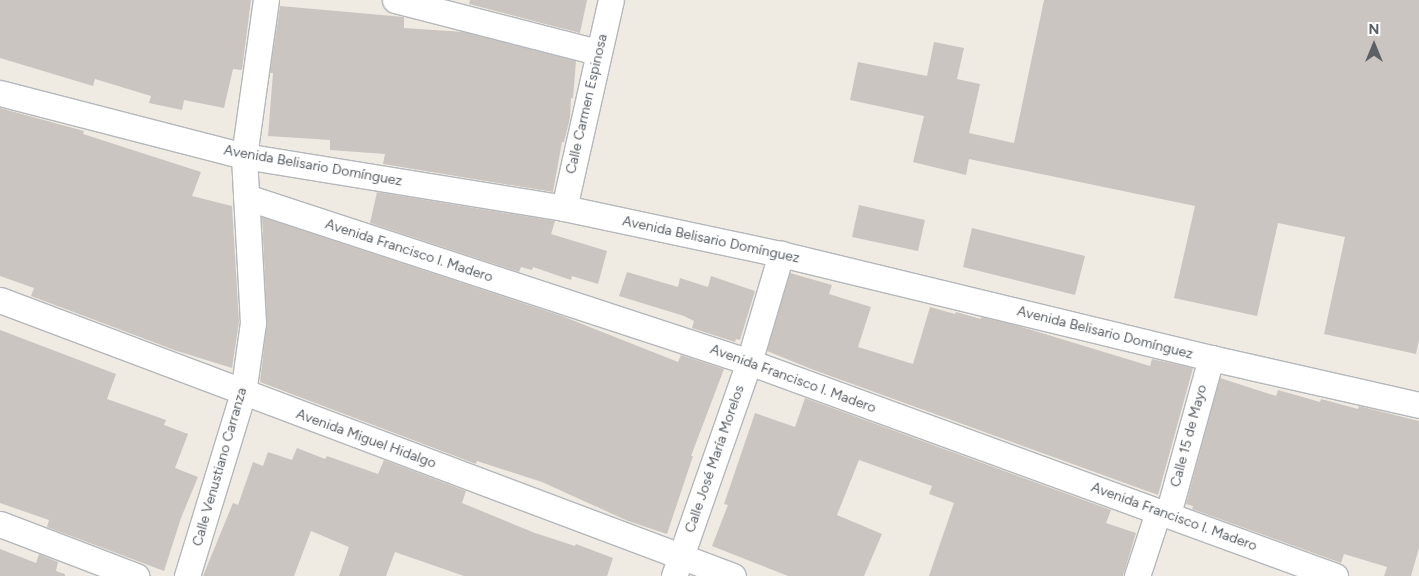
<!DOCTYPE html>
<meta charset="utf-8">
<style>
body{margin:0}
#map{position:relative;width:1419px;height:576px;overflow:hidden;background:#efebe3;font-family:Figtree,sans-serif}
div>[style]{position:absolute}
.building>*{inset:0;background:#cac5c0}
.roads{filter:drop-shadow(1px 0 #b4b7bb) drop-shadow(-1px 0 #b4b7bb) drop-shadow(0 1px #b4b7bb) drop-shadow(0 -1px #b4b7bb)}
.street>*{height:25px;margin:-12.5px;padding:0 12.5px;transform-origin:12.5px;border-radius:12.5px;background:#fff}
span{translate:-50% -50%;white-space:nowrap;text-align:center;line-height:1.15;-webkit-text-stroke:4px #fff;paint-order:stroke}
.street-label{font-size:14px;color:#5b6065}
.north{position:absolute;left:1349px;top:20px;width:50px;height:50px;-webkit-text-stroke:4px #fff;paint-order:stroke;rotate:0deg;font-size:14px;font-weight:700;line-height:20px;text-align:center;color:#5b6065}
.north::after{content:'';display:block;margin:auto;width:18px;height:22px;background:#5b6065;clip-path:polygon(50% 0,100% 100%,50% 72%,0 100%)}
</style>
<div id="map">
<div class="building">
<div style="clip-path:polygon(0 0,251px 0,242px 70px,233px 69px,224px 108px,184px 100px,182px 110px,149px 103px,151px 96px,95px 79px,93px 86px,0 58px)"></div>
<div style="clip-path:polygon(470px 0,587px 0,580px 33px,469px 4px)"></div>
<div style="clip-path:polygon(1044px 0,1419px 0,1419px 340px,1416px 354px,1324px 334px,1345px 237px,1278px 223px,1257px 316px,1174px 298px,1195px 206px,969px 159px,966px 175px,913px 162px,924px 116px,850px 100px,858px 62px,927px 76px,934px 42px,964px 48px,957px 79px,980px 84px,969px 133px,1014px 143px)"></div>
<div style="clip-path:polygon(280px 6px,404px 17px,404px 28px,464px 32px,576px 61px,573px 98px,571px 98px,570px 118px,564px 142px,562px 142px,553px 192px,383px 164px,385px 154px,330px 150px,330px 140px,268px 136px,273px 73px,270px 73px)"></div>
<div style="clip-path:polygon(0 108px,84px 131px,83px 134px,201px 172px,192px 196px,232px 206px,239px 322px,232px 368px,177px 351px,31px 296px,34px 288px,0 276px)"></div>
<div style="clip-path:polygon(377px 192px,555px 221px,551px 234px,607px 251px,598px 284px,572px 276px,571px 280px,533px 267px,532px 270px,521px 267px,519px 272px,370px 223px)"></div>
<div style="clip-path:polygon(859px 205px,925px 220px,918px 251px,852px 237px)"></div>
<div style="clip-path:polygon(262px 217px,562px 316px,678px 362px,681px 355px,724px 369px,691px 456px,693px 456px,667px 534px,628px 521px,542px 482px,477px 461px,476px 464px,260px 382px,267px 322px)"></div>
<div style="clip-path:polygon(972px 228px,1085px 256px,1075px 295px,963px 267px)"></div>
<div style="clip-path:polygon(627px 272px,678px 287px,680px 278px,708px 287px,711px 276px,755px 291px,740px 340px,736px 339px,735px 342px,692px 328px,694px 321px,684px 316px,619px 296px)"></div>
<div style="clip-path:polygon(790px 273px,832px 285px,829px 294px,871px 307px,858px 347px,913px 364px,930px 307px,955px 314px,956px 312px,981px 319px,981px 317px,1015px 325px,1150px 366px,1152px 359px,1193px 368px,1158px 495px,814px 370px,767px 351px)"></div>
<div style="clip-path:polygon(0 330px,116px 374px,107px 399px,166px 420px,164px 425px,188px 434px,175px 468px,198px 477px,181px 518px,164px 571px,47px 527px,49px 520px,0 503px)"></div>
<div style="clip-path:polygon(1220px 378px,1276px 396px,1278px 390px,1320px 402px,1321px 399px,1358px 409px,1359px 406px,1419px 421px,1419px 548px,1411px 576px,1384px 576px,1387px 567px,1344px 554px,1341px 563px,1192px 509px,1193px 506px,1186px 504px)"></div>
<div style="clip-path:polygon(805px 398px,1111px 510px,1106px 523px,1136px 533px,1123px 576px,929px 576px,954px 503px,929px 494px,932px 486px,859px 460px,837px 515px,882px 534px,864px 576px,788px 576px,712px 546px,728px 505px,724px 504px,755px 413px,795px 427px)"></div>
<div style="clip-path:polygon(297px 448px,325px 459px,327px 456px,378px 474px,384px 460px,466px 491px,462px 503px,535px 533px,575px 546px,576px 544px,613px 558px,607px 576px,464px 576px,395px 552px,386px 576px,339px 576px,349px 547px,311px 531px,294px 576px,203px 576px,233px 503px,238px 505px,253px 462px,263px 466px,268px 452px,292px 460px)"></div>
<div style="clip-path:polygon(0 549px,36px 563px,39px 554px,58px 562px,56px 571px,65px 574px,65px 576px,0 576px)"></div>
</div>
<div class="roads">
<div class="street">
<div style="left:395px;top:0;width:210px;rotate:14.4deg"></div>
<div style="left:0;top:93px;width:252px;rotate:14.5deg"></div>
<div style="left:244px;top:156px;width:324px;rotate:9.2deg"></div>
<div style="left:564px;top:208px;width:222px;rotate:12deg"></div>
<div style="left:781px;top:254px;width:442px;rotate:13.6deg"></div>
<div style="left:1211px;top:358px;width:213px;rotate:12.7deg"></div>
<div style="left:246px;top:197px;width:529px;rotate:18.16deg"></div>
<div style="left:749px;top:362px;width:624px;rotate:20.06deg"></div>
<div style="left:564px;top:208px;width:213px;rotate:-77.3deg"></div>
<div style="left:0;top:300px;width:783px;rotate:20.63deg"></div>
<div style="left:1168px;top:514px;width:162px;rotate:-74.6deg"></div>
<div style="left:0;top:524px;width:146px;rotate:20.9deg"></div>
<div style="left:187px;top:576px;width:191px;rotate:-73deg"></div>
<div style="left:243px;top:393px;width:71px;rotate:-81.9deg"></div>
<div style="left:253px;top:323px;width:167px;rotate:-93.1deg"></div>
<div style="left:244px;top:156px;width:158px;rotate:-82deg"></div>
<div style="left:674px;top:576px;width:227px;rotate:-70.7deg"></div>
<div style="left:749px;top:362px;width:113px;rotate:-73.5deg"></div>
<div style="left:1137px;top:576px;width:67px;rotate:-71.8deg"></div>
</div>
</div>
<div class="street-label">
<span style="left:587px;top:104px;rotate:-77deg">Calle Carmen Espinosa</span>
<span style="left:313px;top:166px;rotate:10deg">Avenida Belisario Domínguez</span>
<span style="left:711px;top:240px;rotate:12deg">Avenida Belisario Domínguez</span>
<span style="left:409px;top:251px;rotate:18deg">Avenida Francisco I. Madero</span>
<span style="left:1105px;top:333px;rotate:14deg">Avenida Belisario Domínguez</span>
<span style="left:793px;top:379px;rotate:20deg">Avenida Francisco I. Madero</span>
<span style="left:1189px;top:436px;rotate:-75deg">Calle 15 de Mayo</span>
<span style="left:366px;top:439px;rotate:20deg">Avenida Miguel Hidalgo</span>
<span style="left:715px;top:459px;rotate:-71deg">Calle José María Morelos</span>
<span style="left:220px;top:467px;rotate:-74deg">Calle Venustiano Carranza</span>
<span style="left:1174px;top:517px;rotate:20deg">Avenida Francisco I. Madero</span>
</div>
<div class="north">N</div>
</div>
